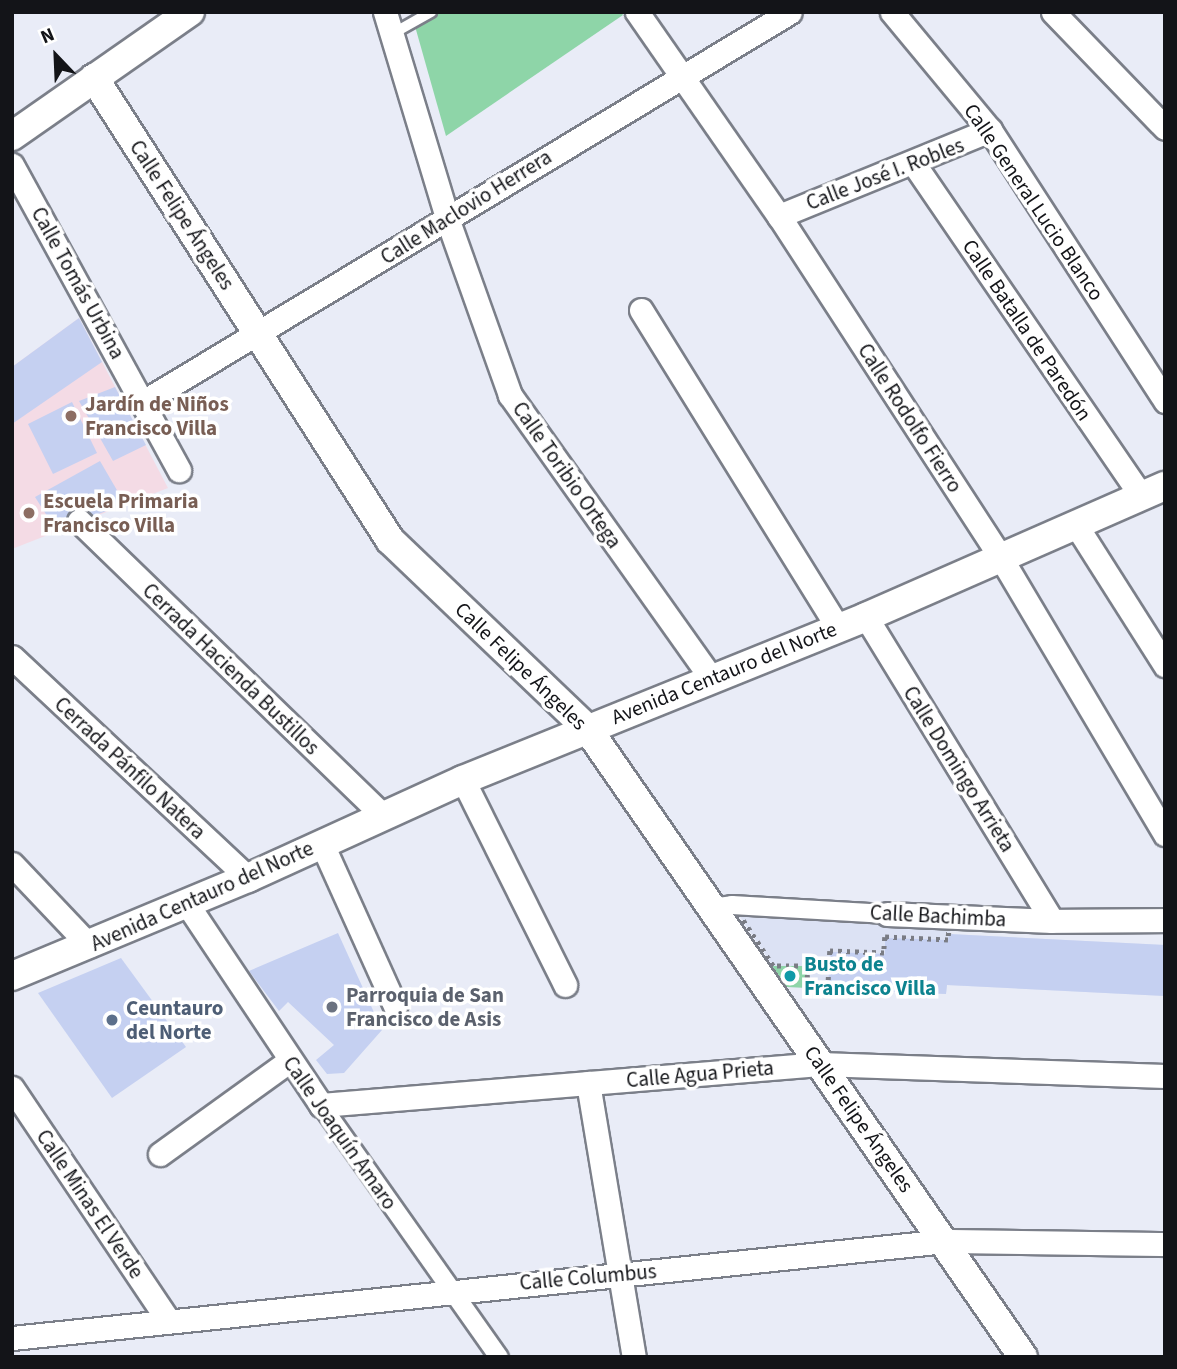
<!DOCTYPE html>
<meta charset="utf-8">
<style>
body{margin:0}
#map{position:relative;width:1177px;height:1369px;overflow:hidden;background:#e9ecf7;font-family:"Source Sans 3",sans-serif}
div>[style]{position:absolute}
.built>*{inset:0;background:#dce2f4}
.education>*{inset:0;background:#f4dbe5}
.green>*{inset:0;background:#8ed5a8}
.building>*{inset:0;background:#c5d0f1}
.path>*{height:4.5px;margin-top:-2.25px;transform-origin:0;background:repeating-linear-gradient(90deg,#7a7c84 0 3.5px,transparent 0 8.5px)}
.roads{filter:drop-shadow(2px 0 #7b7f89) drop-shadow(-2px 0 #7b7f89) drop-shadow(0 2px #7b7f89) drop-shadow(0 -2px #7b7f89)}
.service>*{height:10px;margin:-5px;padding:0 5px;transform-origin:5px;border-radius:5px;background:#fff}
.pedestrian>*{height:18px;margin:-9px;padding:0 9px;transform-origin:9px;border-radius:9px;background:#fff}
.minor>*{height:23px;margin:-11.5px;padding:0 11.5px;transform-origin:11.5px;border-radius:11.5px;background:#fff}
.tertiary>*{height:28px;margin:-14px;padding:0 14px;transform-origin:14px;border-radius:14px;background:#fff}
.dots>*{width:19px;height:19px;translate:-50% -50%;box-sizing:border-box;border:4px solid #fff;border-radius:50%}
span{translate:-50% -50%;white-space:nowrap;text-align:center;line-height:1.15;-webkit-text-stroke:7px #fff;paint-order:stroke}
.street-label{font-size:21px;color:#131418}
.education-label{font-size:21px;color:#785e54;font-weight:700}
.left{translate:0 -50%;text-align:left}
.culture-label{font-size:21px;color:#0d838f;font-weight:700}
.worship-label{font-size:21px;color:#5b616d;font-weight:700}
.service-label{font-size:21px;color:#4e5e75;font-weight:700}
.frame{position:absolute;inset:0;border:14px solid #131418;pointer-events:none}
.north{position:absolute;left:21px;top:21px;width:70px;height:70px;-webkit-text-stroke:5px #fff;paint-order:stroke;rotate:337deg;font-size:19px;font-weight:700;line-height:28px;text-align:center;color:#131418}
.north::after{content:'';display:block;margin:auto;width:24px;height:32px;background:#131418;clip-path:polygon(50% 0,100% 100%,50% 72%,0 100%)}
</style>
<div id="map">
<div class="built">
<div style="clip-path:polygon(737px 912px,950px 924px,950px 934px,1165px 945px,1165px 996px,947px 985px,946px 994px,787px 987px)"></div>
</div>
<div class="education">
<div style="clip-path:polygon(79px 318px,168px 488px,12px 549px,12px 367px)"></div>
</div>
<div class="green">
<div style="clip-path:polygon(411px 12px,621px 12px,623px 15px,446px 136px)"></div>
<div style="clip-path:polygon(772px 966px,806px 966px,808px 988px,787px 987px)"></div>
</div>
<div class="building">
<div style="clip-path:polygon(79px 318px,102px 362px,12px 424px,12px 367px)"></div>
<div style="clip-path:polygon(115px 387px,146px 445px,113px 461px,79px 401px)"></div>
<div style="clip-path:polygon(72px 402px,97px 453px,53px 474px,28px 424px)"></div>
<div style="clip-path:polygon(100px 461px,125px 504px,56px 530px,35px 497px)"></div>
<div style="clip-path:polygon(338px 933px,382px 1030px,344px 1073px,327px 1074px,316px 1060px,334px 1045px,288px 1002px,279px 1011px,249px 971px)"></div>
<div style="clip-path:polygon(949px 934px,1165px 945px,1165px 996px,947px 985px,946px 994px,828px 989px,830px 952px,885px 954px,885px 938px,948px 940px)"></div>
<div style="clip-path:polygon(121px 958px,186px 1047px,112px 1098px,38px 993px)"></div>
</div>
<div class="path">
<div style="left:738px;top:913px;width:212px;rotate:3deg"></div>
<div style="left:950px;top:924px;width:16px;rotate:97deg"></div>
<div style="left:948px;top:940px;width:63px;rotate:-177.3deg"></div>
<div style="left:885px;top:937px;width:16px;rotate:94deg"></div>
<div style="left:884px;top:953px;width:54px;rotate:-177.9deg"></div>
<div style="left:830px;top:951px;width:38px;rotate:93deg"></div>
<div style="left:828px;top:989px;width:20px;rotate:-174deg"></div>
<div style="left:808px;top:987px;width:21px;rotate:-95deg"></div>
<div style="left:806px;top:966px;width:33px;rotate:180deg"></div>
<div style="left:773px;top:966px;width:64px;rotate:-123.4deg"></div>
</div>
<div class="roads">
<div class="service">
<div style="left:392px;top:34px;width:45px;rotate:-29.4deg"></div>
</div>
<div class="pedestrian">
<div style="left:711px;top:908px;width:21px;rotate:-8deg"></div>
<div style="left:732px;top:905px;width:155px;rotate:3.3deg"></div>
<div style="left:321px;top:1105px;width:309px;rotate:54.8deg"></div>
</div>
<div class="minor">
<div style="left:385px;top:12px;width:215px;rotate:73.2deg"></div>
<div style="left:447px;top:218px;width:188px;rotate:70.4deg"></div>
<div style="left:510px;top:395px;width:347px;rotate:54.6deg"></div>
<div style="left:637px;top:12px;width:249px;rotate:55.2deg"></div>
<div style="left:779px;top:216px;width:408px;rotate:57deg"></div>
<div style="left:1001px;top:558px;width:321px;rotate:59.3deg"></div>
<div style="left:892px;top:12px;width:153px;rotate:50.3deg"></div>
<div style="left:990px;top:130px;width:323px;rotate:57.1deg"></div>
<div style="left:1053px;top:12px;width:161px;rotate:46deg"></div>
<div style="left:914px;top:164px;width:402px;rotate:55.6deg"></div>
<div style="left:12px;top:165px;width:348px;rotate:61.3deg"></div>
<div style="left:779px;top:216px;width:228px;rotate:-22.2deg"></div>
<div style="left:641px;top:310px;width:374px;rotate:58.2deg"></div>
<div style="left:143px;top:402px;width:755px;rotate:-31.08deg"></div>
<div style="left:79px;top:521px;width:424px;rotate:44.1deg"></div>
<div style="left:1076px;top:525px;width:166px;rotate:57.6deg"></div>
<div style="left:866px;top:617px;width:356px;rotate:58.5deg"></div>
<div style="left:12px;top:657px;width:323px;rotate:43.1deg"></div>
<div style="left:463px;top:780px;width:229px;rotate:63.5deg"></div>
<div style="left:322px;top:844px;width:178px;rotate:65.7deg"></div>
<div style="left:12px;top:864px;width:112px;rotate:46.5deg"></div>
<div style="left:187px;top:904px;width:242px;rotate:56.3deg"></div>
<div style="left:321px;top:1105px;width:501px;rotate:-4.7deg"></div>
<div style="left:820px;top:1064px;width:345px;rotate:2deg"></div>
<div style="left:887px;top:914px;width:165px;rotate:2.4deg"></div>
<div style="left:1052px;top:921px;width:113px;rotate:-0.5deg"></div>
<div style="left:588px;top:1083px;width:278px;rotate:80.5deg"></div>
<div style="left:12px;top:1088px;width:278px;rotate:56.1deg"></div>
<div style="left:160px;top:1154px;width:159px;rotate:-35.8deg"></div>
<div style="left:12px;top:1338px;width:939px;rotate:-5.93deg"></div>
<div style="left:946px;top:1241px;width:219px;rotate:0.8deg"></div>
</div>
<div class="tertiary">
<div style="left:94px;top:78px;width:549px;rotate:57.35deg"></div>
<div style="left:390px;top:540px;width:272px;rotate:43.7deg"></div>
<div style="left:587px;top:728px;width:765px;rotate:55.27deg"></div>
<div style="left:12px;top:136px;width:217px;rotate:-34.9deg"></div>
<div style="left:12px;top:976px;width:256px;rotate:-22.6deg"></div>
<div style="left:248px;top:878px;width:236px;rotate:-24.5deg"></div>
<div style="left:463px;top:780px;width:435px;rotate:-22deg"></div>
<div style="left:866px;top:617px;width:326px;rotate:-23.7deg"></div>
</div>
</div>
<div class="dots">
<div style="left:71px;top:416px;background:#8d6e63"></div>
<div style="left:29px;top:513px;background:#8d6e63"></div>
<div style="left:790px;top:976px;background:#0f9aa8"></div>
<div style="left:332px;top:1007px;background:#6b7280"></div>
<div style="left:112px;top:1020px;background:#5c6f8a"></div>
</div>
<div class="street-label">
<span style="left:885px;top:174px;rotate:-21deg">Calle José I. Robles</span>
<span style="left:1034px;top:202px;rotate:56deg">Calle General Lucio Blanco</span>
<span style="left:466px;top:207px;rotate:-32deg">Calle Maclovio Herrera</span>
<span style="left:182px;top:215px;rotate:57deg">Calle Felipe Ángeles</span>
<span style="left:78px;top:283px;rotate:61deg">Calle Tomás Urbina</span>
<span style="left:1027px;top:330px;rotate:56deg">Calle Batalla de Paredón</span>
<span style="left:910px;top:418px;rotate:57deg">Calle Rodolfo Fierro</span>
<span style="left:567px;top:475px;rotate:55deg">Calle Toribio Ortega</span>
<span style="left:521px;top:666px;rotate:44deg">Calle Felipe Ángeles</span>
<span style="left:231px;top:669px;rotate:44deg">Cerrada Hacienda Bustillos</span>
<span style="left:724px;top:673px;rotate:-22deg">Avenida Centauro del Norte</span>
<span style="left:130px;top:768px;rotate:43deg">Cerrada Pánfilo Natera</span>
<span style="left:959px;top:769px;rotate:58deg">Calle Domingo Arrieta</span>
<span style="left:202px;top:896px;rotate:-24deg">Avenida Centauro del Norte</span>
<span style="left:938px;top:916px;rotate:3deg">Calle Bachimba</span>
<span style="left:700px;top:1074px;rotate:-5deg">Calle Agua Prieta</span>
<span style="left:859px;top:1119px;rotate:55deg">Calle Felipe Ángeles</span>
<span style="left:340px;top:1133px;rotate:55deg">Calle Joaquín Amaro</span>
<span style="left:90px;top:1204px;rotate:56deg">Calle Minas El Verde</span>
<span style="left:588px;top:1277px;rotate:-5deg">Calle Columbus</span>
</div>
<div class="education-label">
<span class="left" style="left:85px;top:416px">Jardín de Niños<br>Francisco Villa</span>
<span class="left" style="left:43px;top:513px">Escuela Primaria<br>Francisco Villa</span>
</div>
<div class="culture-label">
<span class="left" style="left:804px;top:976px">Busto de<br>Francisco Villa</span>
</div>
<div class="worship-label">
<span class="left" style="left:346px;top:1007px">Parroquia de San<br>Francisco de Asis</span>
</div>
<div class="service-label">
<span class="left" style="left:126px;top:1020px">Ceuntauro<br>del Norte</span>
</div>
<div class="frame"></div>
<div class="north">N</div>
</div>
